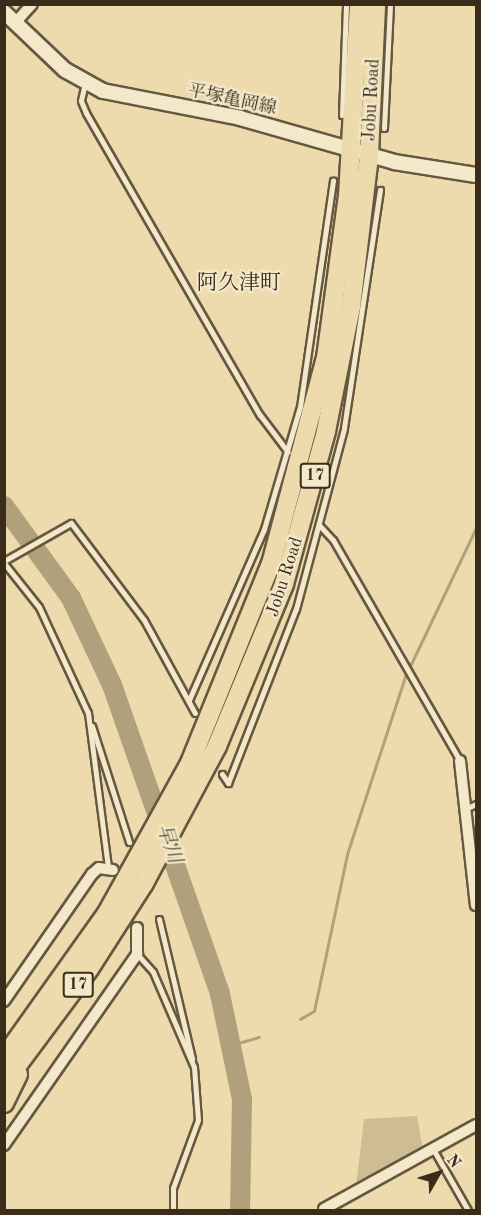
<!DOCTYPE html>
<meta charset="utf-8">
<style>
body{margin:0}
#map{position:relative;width:481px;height:1215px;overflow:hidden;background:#eddbad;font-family:"Old Standard TT","Noto Serif JP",serif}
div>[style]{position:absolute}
.green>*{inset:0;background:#cebd94}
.stream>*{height:3px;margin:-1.5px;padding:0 1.5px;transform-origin:1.5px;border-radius:1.5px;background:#b0a07b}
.river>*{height:20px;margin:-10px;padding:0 10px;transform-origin:10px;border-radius:10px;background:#b0a07b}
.roads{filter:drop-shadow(2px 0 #665840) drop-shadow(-2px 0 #665840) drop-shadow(0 2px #665840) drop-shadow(0 -2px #665840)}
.lane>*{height:5px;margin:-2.5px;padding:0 2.5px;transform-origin:2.5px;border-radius:2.5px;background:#f3e8ca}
.street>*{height:10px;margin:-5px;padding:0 5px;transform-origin:5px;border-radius:5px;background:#f3e8ca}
.secondary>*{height:14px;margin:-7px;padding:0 7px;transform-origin:7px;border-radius:7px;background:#f3e8ca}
.highway>*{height:18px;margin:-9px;padding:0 9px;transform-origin:9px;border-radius:9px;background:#eddbad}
span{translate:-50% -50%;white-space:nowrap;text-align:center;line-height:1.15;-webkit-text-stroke:4.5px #f3e8ca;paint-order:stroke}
.shield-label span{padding:2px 4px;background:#f3e8ca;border:2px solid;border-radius:4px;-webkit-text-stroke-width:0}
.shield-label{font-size:16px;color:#392c1b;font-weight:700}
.street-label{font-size:18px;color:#392c1b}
.water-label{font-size:20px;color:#5d4f38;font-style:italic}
.quarter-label{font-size:21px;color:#392c1b}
.frame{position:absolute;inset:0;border:6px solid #392c1b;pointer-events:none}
.north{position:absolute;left:409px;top:1143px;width:60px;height:60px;-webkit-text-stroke:4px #f3e8ca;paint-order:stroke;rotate:51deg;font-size:16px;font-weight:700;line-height:24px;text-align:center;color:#392c1b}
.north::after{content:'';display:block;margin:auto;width:21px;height:27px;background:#392c1b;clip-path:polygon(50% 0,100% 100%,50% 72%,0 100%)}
</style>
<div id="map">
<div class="green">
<div style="clip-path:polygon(417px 1116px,423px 1150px,356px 1186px,364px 1119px)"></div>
</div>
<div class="stream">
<div style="left:411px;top:664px;width:151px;rotate:-64.5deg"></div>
<div style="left:300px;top:1019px;width:16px;rotate:-30deg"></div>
<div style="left:314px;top:1011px;width:160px;rotate:-78.1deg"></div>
<div style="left:347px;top:854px;width:189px;rotate:-71.9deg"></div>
<div style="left:231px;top:1045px;width:29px;rotate:-16deg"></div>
</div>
<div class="river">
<div style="left:4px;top:506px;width:114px;rotate:53.9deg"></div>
<div style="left:71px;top:598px;width:96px;rotate:64.8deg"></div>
<div style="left:112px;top:685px;width:327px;rotate:70.7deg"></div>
<div style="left:220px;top:994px;width:107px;rotate:78.2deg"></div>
<div style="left:242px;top:1099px;width:111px;rotate:91deg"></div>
</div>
<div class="roads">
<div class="lane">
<div style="left:85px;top:83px;width:18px;rotate:103deg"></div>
<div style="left:81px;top:101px;width:13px;rotate:67deg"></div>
<div style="left:86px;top:113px;width:349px;rotate:60.1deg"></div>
<div style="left:260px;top:415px;width:46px;rotate:52.9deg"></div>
<div style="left:342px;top:115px;width:111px;rotate:-87.9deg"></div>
<div style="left:384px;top:128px;width:124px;rotate:-87.2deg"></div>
<div style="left:319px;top:525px;width:21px;rotate:47deg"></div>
<div style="left:333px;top:540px;width:255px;rotate:60.1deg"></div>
<div style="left:4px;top:561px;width:77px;rotate:-29.6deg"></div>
<div style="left:71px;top:523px;width:121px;rotate:53deg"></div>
<div style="left:144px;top:620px;width:106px;rotate:61.3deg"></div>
<div style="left:4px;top:563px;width:56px;rotate:51.5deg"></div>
<div style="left:39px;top:607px;width:117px;rotate:65.2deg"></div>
<div style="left:88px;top:713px;width:155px;rotate:82.6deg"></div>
<div style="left:189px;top:700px;width:187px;rotate:-66.3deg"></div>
<div style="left:264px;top:529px;width:127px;rotate:-73.6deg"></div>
<div style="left:300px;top:407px;width:229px;rotate:-81.7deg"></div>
<div style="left:92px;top:726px;width:122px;rotate:72.3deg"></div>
<div style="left:222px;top:774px;width:11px;rotate:56deg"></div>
<div style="left:228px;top:783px;width:187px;rotate:-68.7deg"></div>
<div style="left:296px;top:609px;width:187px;rotate:-75.1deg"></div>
<div style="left:344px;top:428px;width:241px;rotate:-81.4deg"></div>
<div style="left:467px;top:808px;width:10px;rotate:-24deg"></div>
<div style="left:159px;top:919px;width:144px;rotate:76.7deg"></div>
<div style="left:137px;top:954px;width:24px;rotate:48deg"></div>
<div style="left:153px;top:972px;width:103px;rotate:66.7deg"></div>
<div style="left:194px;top:1067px;width:53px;rotate:85.7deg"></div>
<div style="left:198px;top:1120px;width:72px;rotate:110.2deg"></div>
<div style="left:173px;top:1188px;width:22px;rotate:90deg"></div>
<div style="left:433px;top:1149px;width:70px;rotate:60.2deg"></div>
</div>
<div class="street">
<div style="left:15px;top:23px;width:25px;rotate:-48deg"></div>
<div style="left:460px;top:761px;width:145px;rotate:83.7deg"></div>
<div style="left:4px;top:1001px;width:155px;rotate:-55.3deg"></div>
<div style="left:92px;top:874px;width:9px;rotate:-41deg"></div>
<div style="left:99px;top:868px;width:14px;rotate:8deg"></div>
<div style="left:4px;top:1145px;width:233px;rotate:-55.1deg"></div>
<div style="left:137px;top:954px;width:26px;rotate:-90deg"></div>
<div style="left:324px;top:1209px;width:174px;rotate:-28.9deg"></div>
</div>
<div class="secondary">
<div style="left:4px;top:12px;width:84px;rotate:43.6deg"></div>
<div style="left:65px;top:70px;width:43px;rotate:28.9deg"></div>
<div style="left:103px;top:91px;width:140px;rotate:11.1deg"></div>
<div style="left:240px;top:118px;width:160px;rotate:15.9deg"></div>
<div style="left:394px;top:162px;width:83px;rotate:9deg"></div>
</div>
<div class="highway">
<div style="left:4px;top:1058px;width:178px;rotate:-54.6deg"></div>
<div style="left:107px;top:913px;width:171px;rotate:-61deg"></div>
<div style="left:190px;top:763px;width:215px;rotate:-67.9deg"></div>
<div style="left:271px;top:564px;width:213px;rotate:-75.1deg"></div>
<div style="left:326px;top:358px;width:163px;rotate:-82.3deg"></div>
<div style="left:348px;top:196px;width:192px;rotate:-86.7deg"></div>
<div style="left:4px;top:1083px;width:142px;rotate:-53.3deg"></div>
<div style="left:89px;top:969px;width:102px;rotate:-57.4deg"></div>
<div style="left:144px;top:883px;width:155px;rotate:-61.9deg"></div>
<div style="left:217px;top:746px;width:175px;rotate:-67.5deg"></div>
<div style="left:284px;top:584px;width:159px;rotate:-74.6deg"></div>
<div style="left:326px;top:431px;width:126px;rotate:-78.6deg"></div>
<div style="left:351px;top:307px;width:153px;rotate:-83.2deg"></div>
<div style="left:369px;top:155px;width:151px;rotate:-87.3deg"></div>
<div style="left:4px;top:1103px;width:32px;rotate:-64deg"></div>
</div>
</div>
<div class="shield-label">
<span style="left:315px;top:476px">17</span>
<span style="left:78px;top:985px">17</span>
</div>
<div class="street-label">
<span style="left:232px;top:100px;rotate:12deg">平塚亀岡線</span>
<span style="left:372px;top:100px;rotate:-87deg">Jobu Road</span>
<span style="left:285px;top:577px;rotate:-72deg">Jobu Road</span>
</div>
<div class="water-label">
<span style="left:168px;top:844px;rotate:71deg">早川</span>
</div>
<div class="quarter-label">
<span style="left:239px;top:284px">阿久津町</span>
</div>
<div class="frame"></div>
<div class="north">N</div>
</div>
